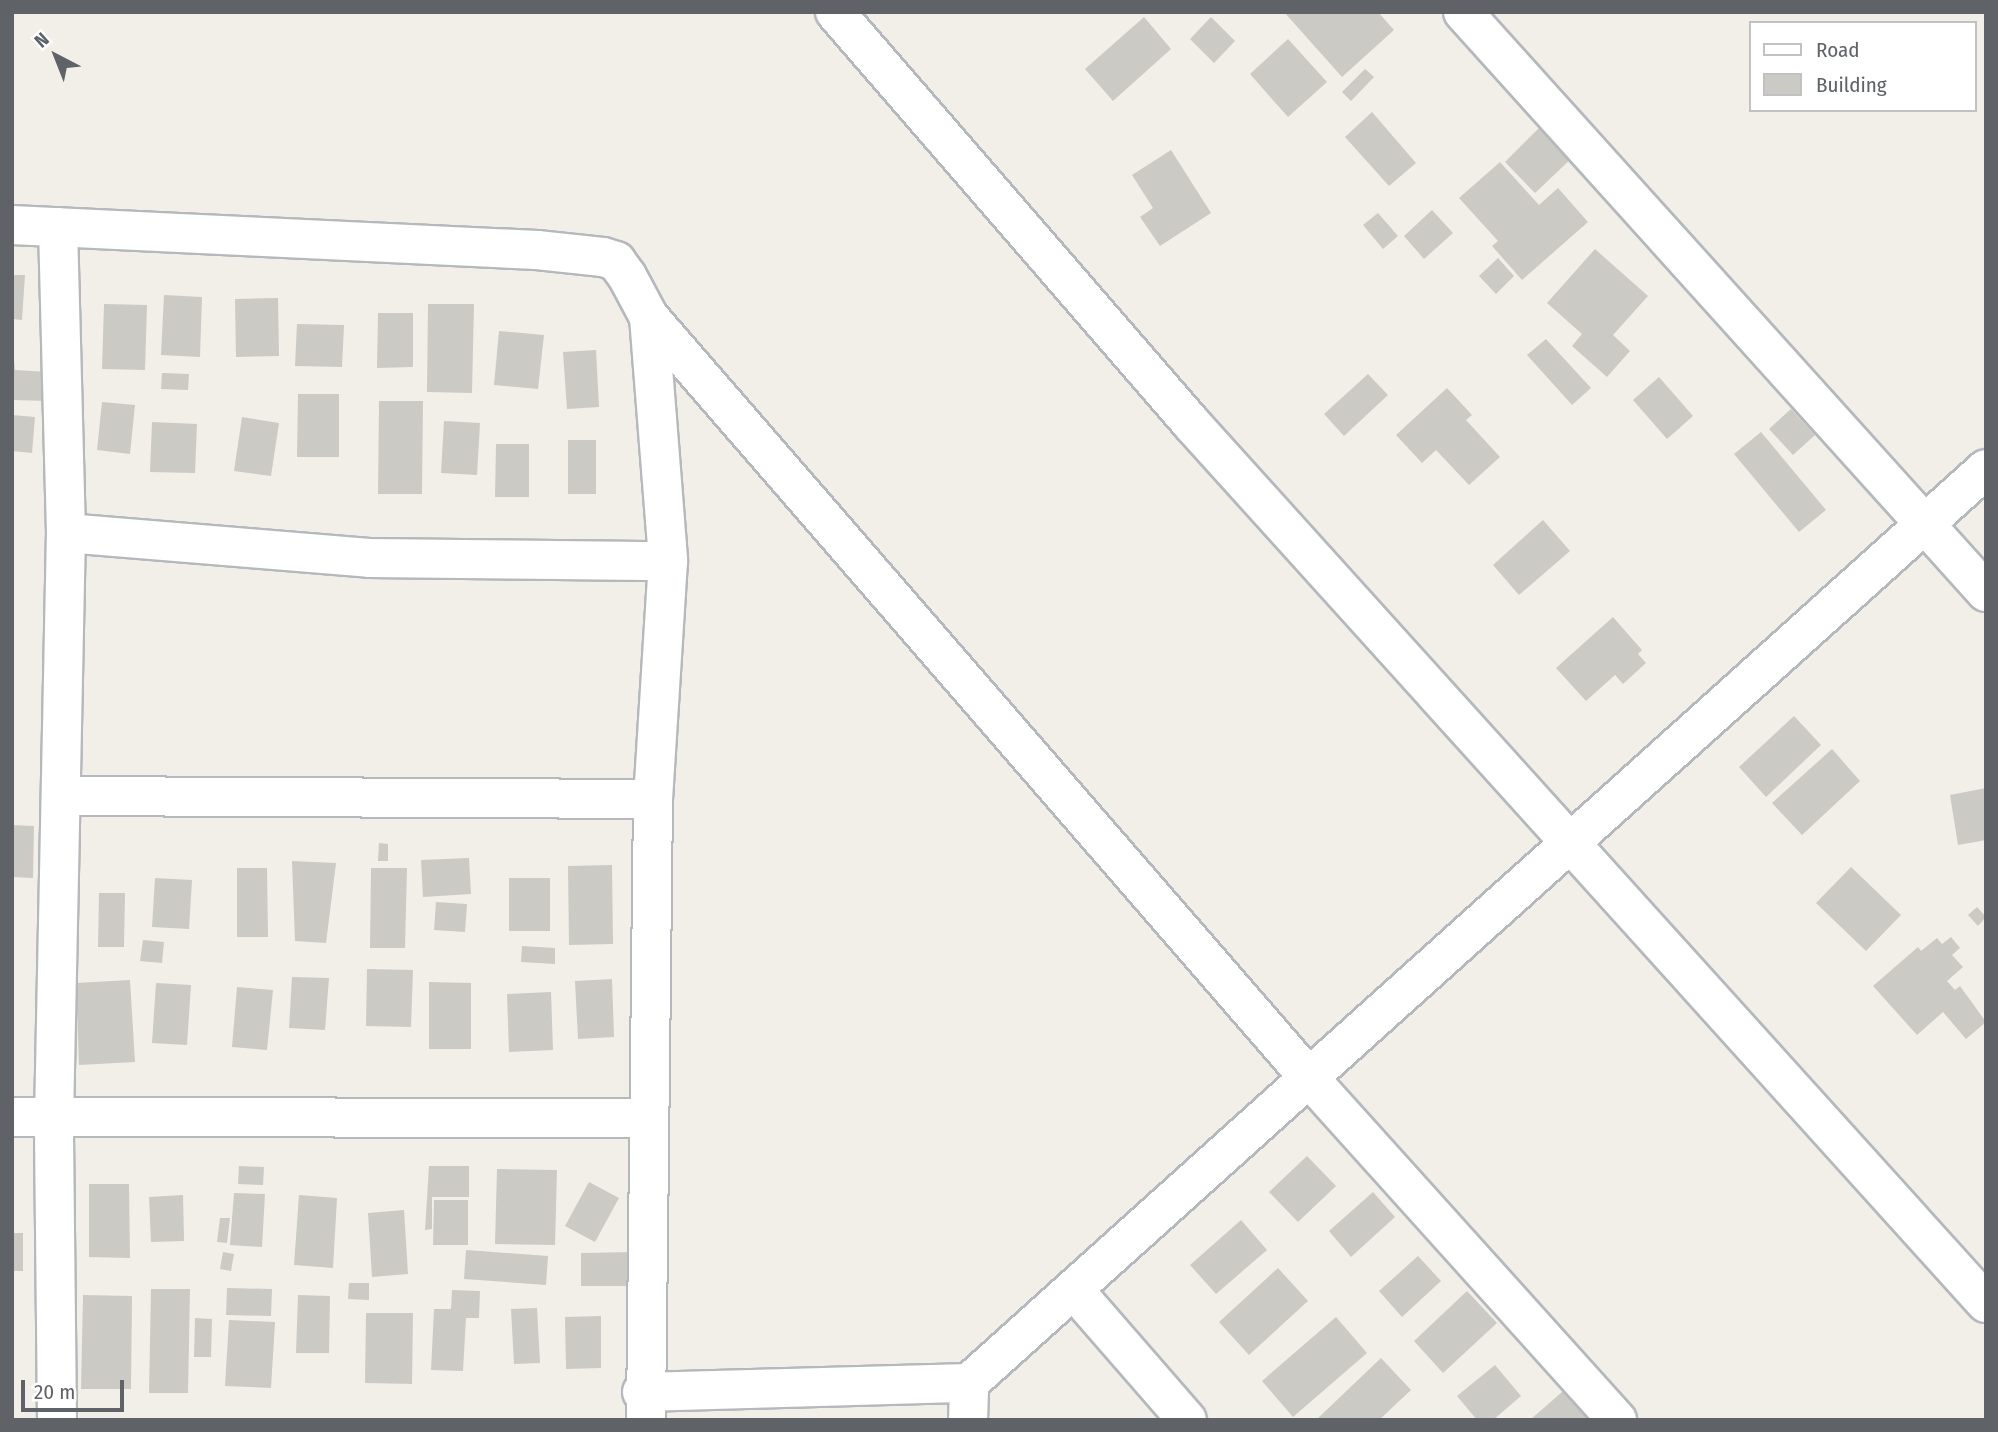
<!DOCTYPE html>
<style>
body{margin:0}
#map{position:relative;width:1998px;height:1432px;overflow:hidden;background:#f1efe8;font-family:"Fira Sans Condensed",sans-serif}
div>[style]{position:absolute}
.building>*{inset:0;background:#cccac5}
.roads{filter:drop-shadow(2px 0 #b5b8bc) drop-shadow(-2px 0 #b5b8bc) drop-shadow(0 2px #b5b8bc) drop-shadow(0 -2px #b5b8bc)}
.minor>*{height:38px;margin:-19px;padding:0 19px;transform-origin:19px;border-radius:19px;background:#fff}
span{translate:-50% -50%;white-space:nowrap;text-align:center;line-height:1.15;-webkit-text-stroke:6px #fff;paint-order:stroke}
.frame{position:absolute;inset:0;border:14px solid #5f6368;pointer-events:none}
.legend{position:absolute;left:1749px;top:21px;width:228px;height:91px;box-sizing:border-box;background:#fff;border:2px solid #bfc1c3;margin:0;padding:9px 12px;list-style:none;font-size:21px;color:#5f6368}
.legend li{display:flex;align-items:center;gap:14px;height:35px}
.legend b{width:35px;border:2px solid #bfc1c3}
.north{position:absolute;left:21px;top:21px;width:70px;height:70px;-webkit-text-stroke:5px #fff;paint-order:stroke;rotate:318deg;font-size:19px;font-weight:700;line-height:28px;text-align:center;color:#5f6368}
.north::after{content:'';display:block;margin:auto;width:24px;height:32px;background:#5f6368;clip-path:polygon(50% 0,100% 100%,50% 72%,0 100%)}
.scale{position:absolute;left:21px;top:1380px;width:103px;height:32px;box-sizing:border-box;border:4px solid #5f6368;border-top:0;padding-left:9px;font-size:21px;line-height:24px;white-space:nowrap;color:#5f6368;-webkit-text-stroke:5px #fff;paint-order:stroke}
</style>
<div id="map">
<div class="building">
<div style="clip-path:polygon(1284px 12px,1378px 12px,1394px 30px,1342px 77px)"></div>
<div style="clip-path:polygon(1144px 17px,1171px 49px,1113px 101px,1085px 69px)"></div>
<div style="clip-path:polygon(1211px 17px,1235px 41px,1214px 63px,1190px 39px)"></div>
<div style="clip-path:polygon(1288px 39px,1327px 82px,1288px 117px,1250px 74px)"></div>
<div style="clip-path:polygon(1365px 69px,1374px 77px,1351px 101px,1342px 92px)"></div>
<div style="clip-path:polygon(1372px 112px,1416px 163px,1389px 186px,1345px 137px)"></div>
<div style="clip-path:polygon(1544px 123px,1575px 155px,1535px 193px,1505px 162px)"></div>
<div style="clip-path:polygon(1171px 150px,1211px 213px,1160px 246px,1140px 217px,1153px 208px,1132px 175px)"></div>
<div style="clip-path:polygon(1500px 162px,1539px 205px,1558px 188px,1588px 222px,1522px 280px,1492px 246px,1498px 241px,1459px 198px)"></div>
<div style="clip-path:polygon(1432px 210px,1453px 233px,1424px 259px,1404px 236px)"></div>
<div style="clip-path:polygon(1378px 213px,1398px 236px,1383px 249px,1363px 225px)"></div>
<div style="clip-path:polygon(1595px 249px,1648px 296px,1613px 335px,1630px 351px,1607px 377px,1572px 346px,1582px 334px,1547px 303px)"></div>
<div style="clip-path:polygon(1498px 258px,1514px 276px,1496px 294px,1479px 276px)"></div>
<div style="clip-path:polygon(12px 275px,25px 275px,22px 320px,12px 319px)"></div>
<div style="clip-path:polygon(164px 295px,202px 297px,200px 357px,161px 355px)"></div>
<div style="clip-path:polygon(278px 298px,279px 356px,236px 357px,235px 299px)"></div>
<div style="clip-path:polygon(104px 304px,147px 305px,145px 370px,102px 369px)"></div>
<div style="clip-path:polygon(428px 304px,474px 304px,472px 393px,427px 392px)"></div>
<div style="clip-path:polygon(378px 313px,413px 313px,413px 367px,377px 368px)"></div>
<div style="clip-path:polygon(297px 324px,344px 325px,342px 367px,295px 366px)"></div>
<div style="clip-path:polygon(499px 331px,544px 335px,538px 389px,494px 385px)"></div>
<div style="clip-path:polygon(1546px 339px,1591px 388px,1572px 405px,1527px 355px)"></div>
<div style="clip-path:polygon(12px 340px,15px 370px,49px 372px,48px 401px,12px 400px)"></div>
<div style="clip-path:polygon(596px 350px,599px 407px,567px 409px,563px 352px)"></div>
<div style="clip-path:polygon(162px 373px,189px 374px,188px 390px,161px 389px)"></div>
<div style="clip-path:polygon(1368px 374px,1388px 395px,1344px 436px,1324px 414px)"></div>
<div style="clip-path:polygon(1659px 377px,1693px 416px,1667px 439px,1633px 400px)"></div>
<div style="clip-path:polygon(1447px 388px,1472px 415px,1466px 420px,1500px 457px,1469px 485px,1436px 450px,1422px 463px,1396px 435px)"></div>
<div style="clip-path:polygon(298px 394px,339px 394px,339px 457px,297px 457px)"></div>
<div style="clip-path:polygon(379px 401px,423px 401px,422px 494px,378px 494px)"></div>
<div style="clip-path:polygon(102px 402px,135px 405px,130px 454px,97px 450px)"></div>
<div style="clip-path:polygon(1791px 409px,1815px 435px,1793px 455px,1769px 429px)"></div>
<div style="clip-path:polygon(12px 415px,35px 417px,32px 453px,12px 451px)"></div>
<div style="clip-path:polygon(242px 417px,279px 423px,271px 476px,234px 471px)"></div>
<div style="clip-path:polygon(444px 421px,480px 423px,477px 475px,441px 473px)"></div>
<div style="clip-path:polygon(152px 422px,197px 424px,195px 473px,150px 472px)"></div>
<div style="clip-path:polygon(1761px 432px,1826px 510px,1799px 532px,1734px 454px)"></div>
<div style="clip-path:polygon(568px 440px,596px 440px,596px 494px,568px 494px)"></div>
<div style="clip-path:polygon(496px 444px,529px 444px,529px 497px,495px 497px)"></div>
<div style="clip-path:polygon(1543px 520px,1570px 551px,1519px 595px,1493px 565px)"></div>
<div style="clip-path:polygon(1613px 617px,1642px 650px,1638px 654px,1646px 663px,1623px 684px,1615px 675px,1586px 701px,1556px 668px)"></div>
<div style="clip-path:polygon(1794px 716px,1821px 745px,1766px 797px,1739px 767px)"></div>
<div style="clip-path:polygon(1832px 749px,1860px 781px,1802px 835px,1772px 803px)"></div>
<div style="clip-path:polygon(1986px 788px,1986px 840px,1958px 845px,1950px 795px)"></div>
<div style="clip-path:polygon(12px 825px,34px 826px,33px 878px,12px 877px)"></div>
<div style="clip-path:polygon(379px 843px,388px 844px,388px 861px,378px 861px)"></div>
<div style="clip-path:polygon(469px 858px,471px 894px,423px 897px,421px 860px)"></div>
<div style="clip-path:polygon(292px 861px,336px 863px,326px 943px,295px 941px)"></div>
<div style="clip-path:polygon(612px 865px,613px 944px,569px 945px,568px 866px)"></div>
<div style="clip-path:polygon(1851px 867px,1901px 915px,1866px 951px,1816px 903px)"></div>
<div style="clip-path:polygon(237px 868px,267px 868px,268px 937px,237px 937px)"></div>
<div style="clip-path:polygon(371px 868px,407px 868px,405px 948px,370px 948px)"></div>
<div style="clip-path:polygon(155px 878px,192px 880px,189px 929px,152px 927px)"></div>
<div style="clip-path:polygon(509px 878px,550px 878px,550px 931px,509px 931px)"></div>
<div style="clip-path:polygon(99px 893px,125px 893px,124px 947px,98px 947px)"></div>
<div style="clip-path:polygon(436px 902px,467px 904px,465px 932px,434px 930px)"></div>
<div style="clip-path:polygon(1977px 907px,1986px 917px,1978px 926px,1968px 915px)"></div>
<div style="clip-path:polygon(1951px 937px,1960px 948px,1952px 955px,1963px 967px,1947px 981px,1955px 990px,1960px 986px,1986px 1022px,1966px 1039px,1943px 1012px,1917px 1035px,1873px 986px,1918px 947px,1921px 951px,1937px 938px,1942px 944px)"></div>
<div style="clip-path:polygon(143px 940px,164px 942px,162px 963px,140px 961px)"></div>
<div style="clip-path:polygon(522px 946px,555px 948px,555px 964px,521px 962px)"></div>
<div style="clip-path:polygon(367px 969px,413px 970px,411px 1027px,366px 1026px)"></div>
<div style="clip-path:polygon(292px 977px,329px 978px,325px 1030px,289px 1028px)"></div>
<div style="clip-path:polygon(612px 979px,614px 1037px,578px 1039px,575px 981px)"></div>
<div style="clip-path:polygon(130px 980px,135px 1062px,79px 1065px,76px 983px)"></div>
<div style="clip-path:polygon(429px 982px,471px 983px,471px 1049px,429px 1049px)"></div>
<div style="clip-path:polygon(156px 983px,191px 985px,187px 1045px,152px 1043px)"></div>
<div style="clip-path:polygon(237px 987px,273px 990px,267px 1050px,232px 1047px)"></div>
<div style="clip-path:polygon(551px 992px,553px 1050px,509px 1052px,507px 994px)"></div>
<div style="clip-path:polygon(1307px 1156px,1336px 1186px,1298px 1222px,1269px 1192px)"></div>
<div style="clip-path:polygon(239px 1166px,264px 1167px,263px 1185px,238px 1184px)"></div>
<div style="clip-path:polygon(429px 1166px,469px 1166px,469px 1197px,432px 1197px,432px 1229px,425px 1230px)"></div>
<div style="clip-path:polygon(497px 1169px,557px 1170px,555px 1245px,495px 1244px)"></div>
<div style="clip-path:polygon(589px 1182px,619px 1198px,595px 1242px,565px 1226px)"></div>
<div style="clip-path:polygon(89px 1184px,129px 1184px,130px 1258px,89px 1257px)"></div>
<div style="clip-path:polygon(1373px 1192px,1395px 1217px,1351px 1257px,1329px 1231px)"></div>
<div style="clip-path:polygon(234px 1193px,265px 1194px,262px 1247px,230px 1245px)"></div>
<div style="clip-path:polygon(183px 1195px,184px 1241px,151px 1242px,149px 1197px)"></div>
<div style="clip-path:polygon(299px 1195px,337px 1198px,333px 1268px,294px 1265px)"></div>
<div style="clip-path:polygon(434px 1200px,468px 1200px,468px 1245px,433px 1245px)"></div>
<div style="clip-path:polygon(404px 1210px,408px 1274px,372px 1277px,368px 1213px)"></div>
<div style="clip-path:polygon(220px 1218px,230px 1218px,227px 1243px,217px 1242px)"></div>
<div style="clip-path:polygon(1241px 1220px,1267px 1250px,1216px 1294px,1190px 1265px)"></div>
<div style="clip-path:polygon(12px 1233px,23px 1233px,23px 1271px,12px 1271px)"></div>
<div style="clip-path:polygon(466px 1250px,548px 1256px,546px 1285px,464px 1279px)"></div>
<div style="clip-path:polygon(223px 1252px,234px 1254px,231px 1271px,220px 1269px)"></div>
<div style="clip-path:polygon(634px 1252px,634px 1286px,581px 1286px,581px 1253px)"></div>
<div style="clip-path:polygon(1418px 1256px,1441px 1281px,1402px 1317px,1379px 1291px)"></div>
<div style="clip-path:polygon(1278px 1268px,1308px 1301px,1249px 1355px,1219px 1322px)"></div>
<div style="clip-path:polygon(349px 1283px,369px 1283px,369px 1300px,348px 1299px)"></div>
<div style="clip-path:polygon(227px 1288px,272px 1289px,271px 1316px,226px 1315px)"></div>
<div style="clip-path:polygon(151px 1289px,190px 1289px,188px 1393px,149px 1393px)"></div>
<div style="clip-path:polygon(452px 1290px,480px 1291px,479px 1318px,466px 1318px,463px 1371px,431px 1370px,434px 1309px,451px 1309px)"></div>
<div style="clip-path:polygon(1467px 1291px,1497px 1323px,1443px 1373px,1414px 1341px)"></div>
<div style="clip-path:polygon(83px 1295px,132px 1296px,131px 1389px,81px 1389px)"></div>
<div style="clip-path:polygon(298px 1295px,330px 1296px,329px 1353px,296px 1353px)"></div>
<div style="clip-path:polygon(537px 1308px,540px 1363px,514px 1364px,511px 1309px)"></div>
<div style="clip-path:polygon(366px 1313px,413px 1313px,412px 1384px,365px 1383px)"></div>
<div style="clip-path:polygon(601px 1316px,601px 1368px,566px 1369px,565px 1317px)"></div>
<div style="clip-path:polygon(1336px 1317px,1367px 1353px,1293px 1417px,1262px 1381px)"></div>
<div style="clip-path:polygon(195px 1318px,212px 1319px,211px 1357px,194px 1357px)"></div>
<div style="clip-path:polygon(229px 1320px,275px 1322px,271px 1388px,225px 1386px)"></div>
<div style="clip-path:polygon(1381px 1358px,1411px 1390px,1379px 1420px,1316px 1420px)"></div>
<div style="clip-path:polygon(1495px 1365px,1521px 1396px,1493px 1420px,1477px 1420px,1457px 1396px)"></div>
<div style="clip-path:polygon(1570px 1385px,1598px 1420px,1530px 1420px)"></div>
</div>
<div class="roads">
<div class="minor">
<div style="left:835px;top:12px;width:544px;rotate:49.1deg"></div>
<div style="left:1191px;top:423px;width:1186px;rotate:47.91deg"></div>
<div style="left:1463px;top:12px;width:781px;rotate:47.96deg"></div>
<div style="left:12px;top:225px;width:526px;rotate:2.73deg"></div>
<div style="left:537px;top:250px;width:66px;rotate:6.1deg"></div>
<div style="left:603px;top:257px;width:14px;rotate:17deg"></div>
<div style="left:616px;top:261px;width:19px;rotate:54deg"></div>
<div style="left:627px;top:276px;width:47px;rotate:61.8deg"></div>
<div style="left:649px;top:317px;width:245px;rotate:85.5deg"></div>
<div style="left:668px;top:561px;width:238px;rotate:93.6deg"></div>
<div style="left:653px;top:799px;width:621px;rotate:90.65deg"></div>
<div style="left:649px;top:317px;width:1009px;rotate:49.06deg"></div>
<div style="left:1310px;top:1079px;width:459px;rotate:48deg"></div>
<div style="left:66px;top:533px;width:304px;rotate:4.7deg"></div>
<div style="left:369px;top:558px;width:299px;rotate:0.6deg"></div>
<div style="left:64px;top:796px;width:589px;rotate:0.29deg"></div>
<div style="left:12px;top:1117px;width:635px;rotate:0.09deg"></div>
<div style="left:1074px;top:1290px;width:172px;rotate:49deg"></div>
<div style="left:642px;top:1392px;width:327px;rotate:-1.6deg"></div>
<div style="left:57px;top:1420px;width:301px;rotate:-90.6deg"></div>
<div style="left:54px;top:1119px;width:586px;rotate:-88.83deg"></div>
<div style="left:66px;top:533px;width:306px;rotate:-91.5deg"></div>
<div style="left:968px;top:1420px;width:37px;rotate:-88deg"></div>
<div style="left:969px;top:1383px;width:1367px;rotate:-41.95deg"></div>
</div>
</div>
<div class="frame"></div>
<ul class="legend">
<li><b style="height:9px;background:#fff"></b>Road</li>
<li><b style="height:19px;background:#cccac5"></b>Building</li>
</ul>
<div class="north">N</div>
<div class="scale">20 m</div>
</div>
